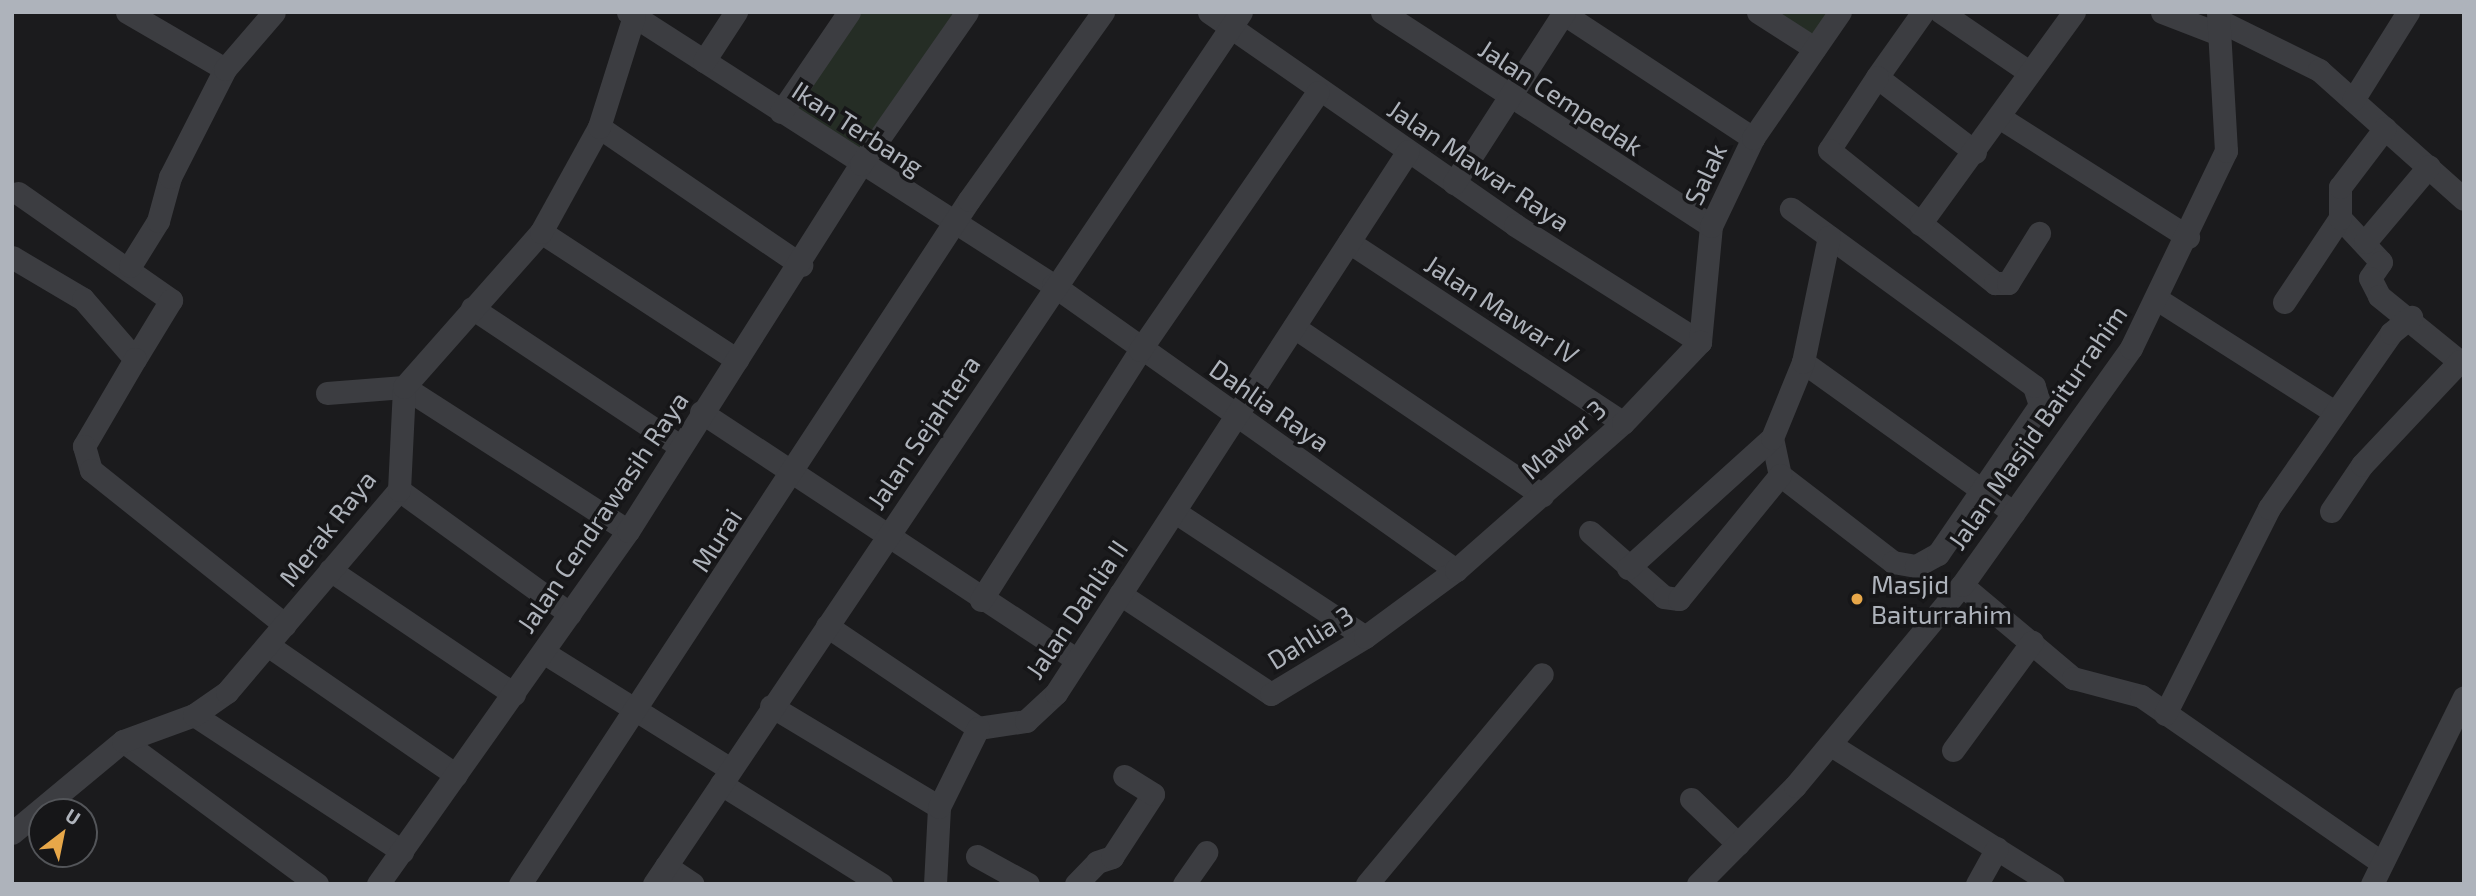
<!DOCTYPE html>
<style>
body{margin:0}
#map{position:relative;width:2476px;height:896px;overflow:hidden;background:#1b1b1d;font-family:"Exo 2",sans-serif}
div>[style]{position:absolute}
.green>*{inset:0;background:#252d25}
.minor>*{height:23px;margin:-11.5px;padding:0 11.5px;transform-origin:11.5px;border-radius:11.5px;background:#3c3d41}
.dots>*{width:19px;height:19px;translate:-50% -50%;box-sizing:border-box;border:4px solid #161618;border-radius:50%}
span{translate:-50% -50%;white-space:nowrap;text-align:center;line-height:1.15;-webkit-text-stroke:7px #161618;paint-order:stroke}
.street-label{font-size:26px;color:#aeb3bb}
.poi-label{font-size:26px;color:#aeb3bb}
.left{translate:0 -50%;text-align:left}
.frame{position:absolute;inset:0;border:14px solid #aeb3bb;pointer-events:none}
.north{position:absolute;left:28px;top:798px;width:70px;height:70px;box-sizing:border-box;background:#161618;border:2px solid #535559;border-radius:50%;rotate:32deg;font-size:19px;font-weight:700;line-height:28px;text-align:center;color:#aeb3bb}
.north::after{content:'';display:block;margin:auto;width:24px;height:32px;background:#e7a749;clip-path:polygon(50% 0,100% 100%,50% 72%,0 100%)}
</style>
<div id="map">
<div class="green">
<div style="clip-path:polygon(849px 12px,967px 12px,861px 164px,781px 112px)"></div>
<div style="clip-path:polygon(1758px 12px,1838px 12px,1814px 48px)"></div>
</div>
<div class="minor">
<div style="left:127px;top:12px;width:113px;rotate:30.2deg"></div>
<div style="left:628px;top:12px;width:505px;rotate:32.71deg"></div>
<div style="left:1053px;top:285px;width:494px;rotate:35.3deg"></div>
<div style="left:1209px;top:12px;width:373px;rotate:34.8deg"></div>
<div style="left:1515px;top:225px;width:219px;rotate:32.3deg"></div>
<div style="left:1382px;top:12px;width:392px;rotate:33deg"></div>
<div style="left:1561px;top:12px;width:230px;rotate:33.3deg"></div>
<div style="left:1758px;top:12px;width:67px;rotate:32.7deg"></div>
<div style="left:1941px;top:12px;width:107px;rotate:34.3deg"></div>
<div style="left:2162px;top:12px;width:61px;rotate:21.1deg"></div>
<div style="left:2218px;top:20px;width:113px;rotate:26.3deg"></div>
<div style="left:2319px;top:70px;width:194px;rotate:41.7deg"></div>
<div style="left:704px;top:61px;width:59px;rotate:-56.9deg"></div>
<div style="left:1877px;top:77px;width:80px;rotate:-54.7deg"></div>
<div style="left:2353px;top:100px;width:104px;rotate:-58deg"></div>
<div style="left:781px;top:112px;width:121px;rotate:-55.8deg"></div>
<div style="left:1999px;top:117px;width:224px;rotate:32.4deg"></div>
<div style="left:599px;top:127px;width:245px;rotate:34.3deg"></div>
<div style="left:1975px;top:152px;width:123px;rotate:-142.6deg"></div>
<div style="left:1877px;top:77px;width:87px;rotate:123.3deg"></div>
<div style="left:1829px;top:150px;width:213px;rotate:38.7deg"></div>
<div style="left:1995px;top:283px;width:13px"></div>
<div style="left:2008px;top:283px;width:59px;rotate:-58.2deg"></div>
<div style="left:1454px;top:183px;width:203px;rotate:-57.2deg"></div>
<div style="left:18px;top:193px;width:187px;rotate:35deg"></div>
<div style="left:171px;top:300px;width:69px;rotate:121.4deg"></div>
<div style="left:2340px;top:218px;width:60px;rotate:47deg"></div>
<div style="left:2381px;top:262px;width:19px;rotate:125deg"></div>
<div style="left:2370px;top:278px;width:20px;rotate:63deg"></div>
<div style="left:2379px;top:296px;width:109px;rotate:39.1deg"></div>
<div style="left:1920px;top:224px;width:262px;rotate:-54deg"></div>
<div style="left:541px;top:232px;width:234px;rotate:33.1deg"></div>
<div style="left:1349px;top:242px;width:328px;rotate:33.4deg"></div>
<div style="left:2365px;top:242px;width:99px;rotate:-49.9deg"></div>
<div style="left:12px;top:257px;width:82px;rotate:30.6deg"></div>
<div style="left:83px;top:299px;width:79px;rotate:49.1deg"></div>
<div style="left:135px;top:359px;width:101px;rotate:120.4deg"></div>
<div style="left:84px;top:446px;width:25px;rotate:74deg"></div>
<div style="left:91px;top:470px;width:248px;rotate:38.6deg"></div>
<div style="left:130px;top:266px;width:53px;rotate:-58.1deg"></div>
<div style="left:158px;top:221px;width:46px;rotate:-74.7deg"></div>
<div style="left:170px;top:177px;width:121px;rotate:-63deg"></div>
<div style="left:225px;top:69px;width:75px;rotate:-49.3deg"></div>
<div style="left:2157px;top:299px;width:209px;rotate:32.5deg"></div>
<div style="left:2284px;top:302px;width:101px;rotate:-56.3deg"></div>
<div style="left:2340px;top:218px;width:31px;rotate:-90deg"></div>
<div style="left:2340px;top:187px;width:74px;rotate:-52.7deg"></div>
<div style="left:472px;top:308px;width:250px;rotate:33.6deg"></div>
<div style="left:1294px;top:327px;width:300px;rotate:34.1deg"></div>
<div style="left:1700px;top:342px;width:117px;rotate:-84.6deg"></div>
<div style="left:1711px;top:226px;width:98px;rotate:-64.5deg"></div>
<div style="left:1753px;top:138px;width:153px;rotate:-55.4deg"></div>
<div style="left:1803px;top:362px;width:259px;rotate:35.6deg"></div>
<div style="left:327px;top:393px;width:77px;rotate:-4.5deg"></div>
<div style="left:404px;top:387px;width:266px;rotate:32.7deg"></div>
<div style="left:701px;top:412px;width:448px;rotate:33.4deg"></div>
<div style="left:1772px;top:438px;width:38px;rotate:78deg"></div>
<div style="left:1780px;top:475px;width:143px;rotate:37.6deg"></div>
<div style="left:1893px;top:562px;width:23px;rotate:10deg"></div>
<div style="left:1916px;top:566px;width:25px;rotate:-29deg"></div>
<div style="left:1938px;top:554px;width:181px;rotate:-55.6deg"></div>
<div style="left:2040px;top:405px;width:20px;rotate:-108deg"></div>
<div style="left:2034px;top:386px;width:301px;rotate:-143.9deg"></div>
<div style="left:399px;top:490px;width:211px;rotate:35.9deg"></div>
<div style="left:2331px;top:511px;width:55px;rotate:-56deg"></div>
<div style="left:2362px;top:465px;width:143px;rotate:-46.7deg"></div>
<div style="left:1175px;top:512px;width:227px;rotate:33.3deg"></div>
<div style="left:1590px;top:532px;width:98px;rotate:41.3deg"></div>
<div style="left:1664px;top:597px;width:15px;rotate:8deg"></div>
<div style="left:1679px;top:599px;width:160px;rotate:-50.8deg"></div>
<div style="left:1628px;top:568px;width:194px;rotate:-42.1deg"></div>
<div style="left:1772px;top:438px;width:82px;rotate:-67.8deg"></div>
<div style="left:1803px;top:362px;width:128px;rotate:-78.3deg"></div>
<div style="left:330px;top:570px;width:222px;rotate:34deg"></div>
<div style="left:1962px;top:585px;width:145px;rotate:40deg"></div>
<div style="left:2073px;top:678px;width:70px;rotate:14.8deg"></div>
<div style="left:2141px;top:696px;width:292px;rotate:34.7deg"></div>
<div style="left:1120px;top:594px;width:181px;rotate:33.5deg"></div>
<div style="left:1271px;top:694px;width:110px;rotate:-31.2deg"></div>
<div style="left:1365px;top:637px;width:113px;rotate:-36.4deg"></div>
<div style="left:1456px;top:570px;width:222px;rotate:-41.4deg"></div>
<div style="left:1623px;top:423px;width:112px;rotate:-46.5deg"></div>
<div style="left:981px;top:600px;width:296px;rotate:-57.5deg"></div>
<div style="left:1140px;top:350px;width:313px;rotate:-55.4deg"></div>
<div style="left:827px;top:626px;width:182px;rotate:34deg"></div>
<div style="left:269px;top:646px;width:227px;rotate:34.6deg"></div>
<div style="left:543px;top:652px;width:221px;rotate:32deg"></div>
<div style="left:771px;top:706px;width:196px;rotate:31deg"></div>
<div style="left:2165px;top:714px;width:231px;rotate:-63.2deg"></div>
<div style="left:2269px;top:508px;width:213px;rotate:-55.1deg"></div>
<div style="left:2391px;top:333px;width:26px;rotate:-39deg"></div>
<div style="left:194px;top:715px;width:249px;rotate:33.2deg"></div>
<div style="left:978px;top:728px;width:49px;rotate:-8.3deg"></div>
<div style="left:1026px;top:721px;width:41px;rotate:-43deg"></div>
<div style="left:1056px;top:693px;width:646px;rotate:-57deg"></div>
<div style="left:123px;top:741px;width:241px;rotate:36.4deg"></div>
<div style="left:1831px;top:745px;width:262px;rotate:32.1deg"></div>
<div style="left:1953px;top:750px;width:134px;rotate:-53.8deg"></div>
<div style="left:721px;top:784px;width:189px;rotate:32deg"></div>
<div style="left:1691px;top:799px;width:65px;rotate:43.8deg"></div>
<div style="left:12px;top:833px;width:144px;rotate:-39.7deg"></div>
<div style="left:123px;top:741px;width:76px;rotate:-20.1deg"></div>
<div style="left:194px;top:715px;width:40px;rotate:-34.9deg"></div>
<div style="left:227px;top:692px;width:265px;rotate:-49.6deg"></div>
<div style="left:399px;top:490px;width:103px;rotate:-87.2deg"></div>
<div style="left:404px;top:387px;width:207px;rotate:-48.5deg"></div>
<div style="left:541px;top:232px;width:120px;rotate:-61.1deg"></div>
<div style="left:599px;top:127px;width:116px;rotate:-72.5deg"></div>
<div style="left:977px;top:856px;width:58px;rotate:28.8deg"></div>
<div style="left:666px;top:866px;width:32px;rotate:34deg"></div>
<div style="left:378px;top:884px;width:433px;rotate:-54.7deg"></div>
<div style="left:628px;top:531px;width:435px;rotate:-57.6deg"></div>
<div style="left:861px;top:164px;width:185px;rotate:-55.1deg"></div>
<div style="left:520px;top:884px;width:818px;rotate:-56.72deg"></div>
<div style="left:969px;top:200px;width:231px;rotate:-54.5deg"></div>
<div style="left:654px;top:884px;width:1051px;rotate:-56.05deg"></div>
<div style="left:935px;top:884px;width:77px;rotate:-87deg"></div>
<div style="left:939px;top:807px;width:88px;rotate:-63.7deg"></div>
<div style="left:1076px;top:884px;width:30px;rotate:-46deg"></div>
<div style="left:1097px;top:862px;width:16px;rotate:-18deg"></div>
<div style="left:1112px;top:857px;width:75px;rotate:-56.9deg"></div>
<div style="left:1153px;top:794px;width:34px;rotate:-148deg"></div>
<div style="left:1184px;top:884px;width:39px;rotate:-55deg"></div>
<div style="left:1367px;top:884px;width:273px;rotate:-50.2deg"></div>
<div style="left:1698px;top:884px;width:138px;rotate:-45.3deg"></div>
<div style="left:1795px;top:786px;width:261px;rotate:-50.3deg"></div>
<div style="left:1962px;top:585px;width:291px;rotate:-54.5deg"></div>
<div style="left:2131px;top:348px;width:219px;rotate:-64.3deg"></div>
<div style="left:2226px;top:151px;width:139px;rotate:-93.3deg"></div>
<div style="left:1977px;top:884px;width:41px;rotate:-60.9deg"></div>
<div style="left:2372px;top:884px;width:208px;rotate:-63.8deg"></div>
</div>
<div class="dots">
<div style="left:1857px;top:599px;background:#e7a749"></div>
</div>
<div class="street-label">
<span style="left:1561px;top:97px;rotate:33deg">Jalan Cempedak</span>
<span style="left:858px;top:128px;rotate:33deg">Ikan Terbang</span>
<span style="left:1479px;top:165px;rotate:34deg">Jalan Mawar Raya</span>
<span style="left:1705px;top:174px;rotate:-65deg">Salak</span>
<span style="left:1502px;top:309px;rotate:33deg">Jalan Mawar IV</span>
<span style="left:1270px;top:405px;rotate:35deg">Dahlia Raya</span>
<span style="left:2037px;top:427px;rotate:-55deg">Jalan Masjid Baiturrahim</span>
<span style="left:923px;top:432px;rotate:-56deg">Jalan Sejahtera</span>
<span style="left:1563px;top:439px;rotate:-42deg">Mawar 3</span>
<span style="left:602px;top:512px;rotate:-56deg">Jalan Cendrawasih Raya</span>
<span style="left:327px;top:528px;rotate:-52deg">Merak Raya</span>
<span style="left:716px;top:540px;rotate:-57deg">Murai</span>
<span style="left:1076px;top:609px;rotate:-56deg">Jalan Dahlia II</span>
<span style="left:1310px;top:637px;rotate:-32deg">Dahlia 3</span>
</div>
<div class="poi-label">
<span class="left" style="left:1871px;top:599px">Masjid<br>Baiturrahim</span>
</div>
<div class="frame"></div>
<div class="north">U</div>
</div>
